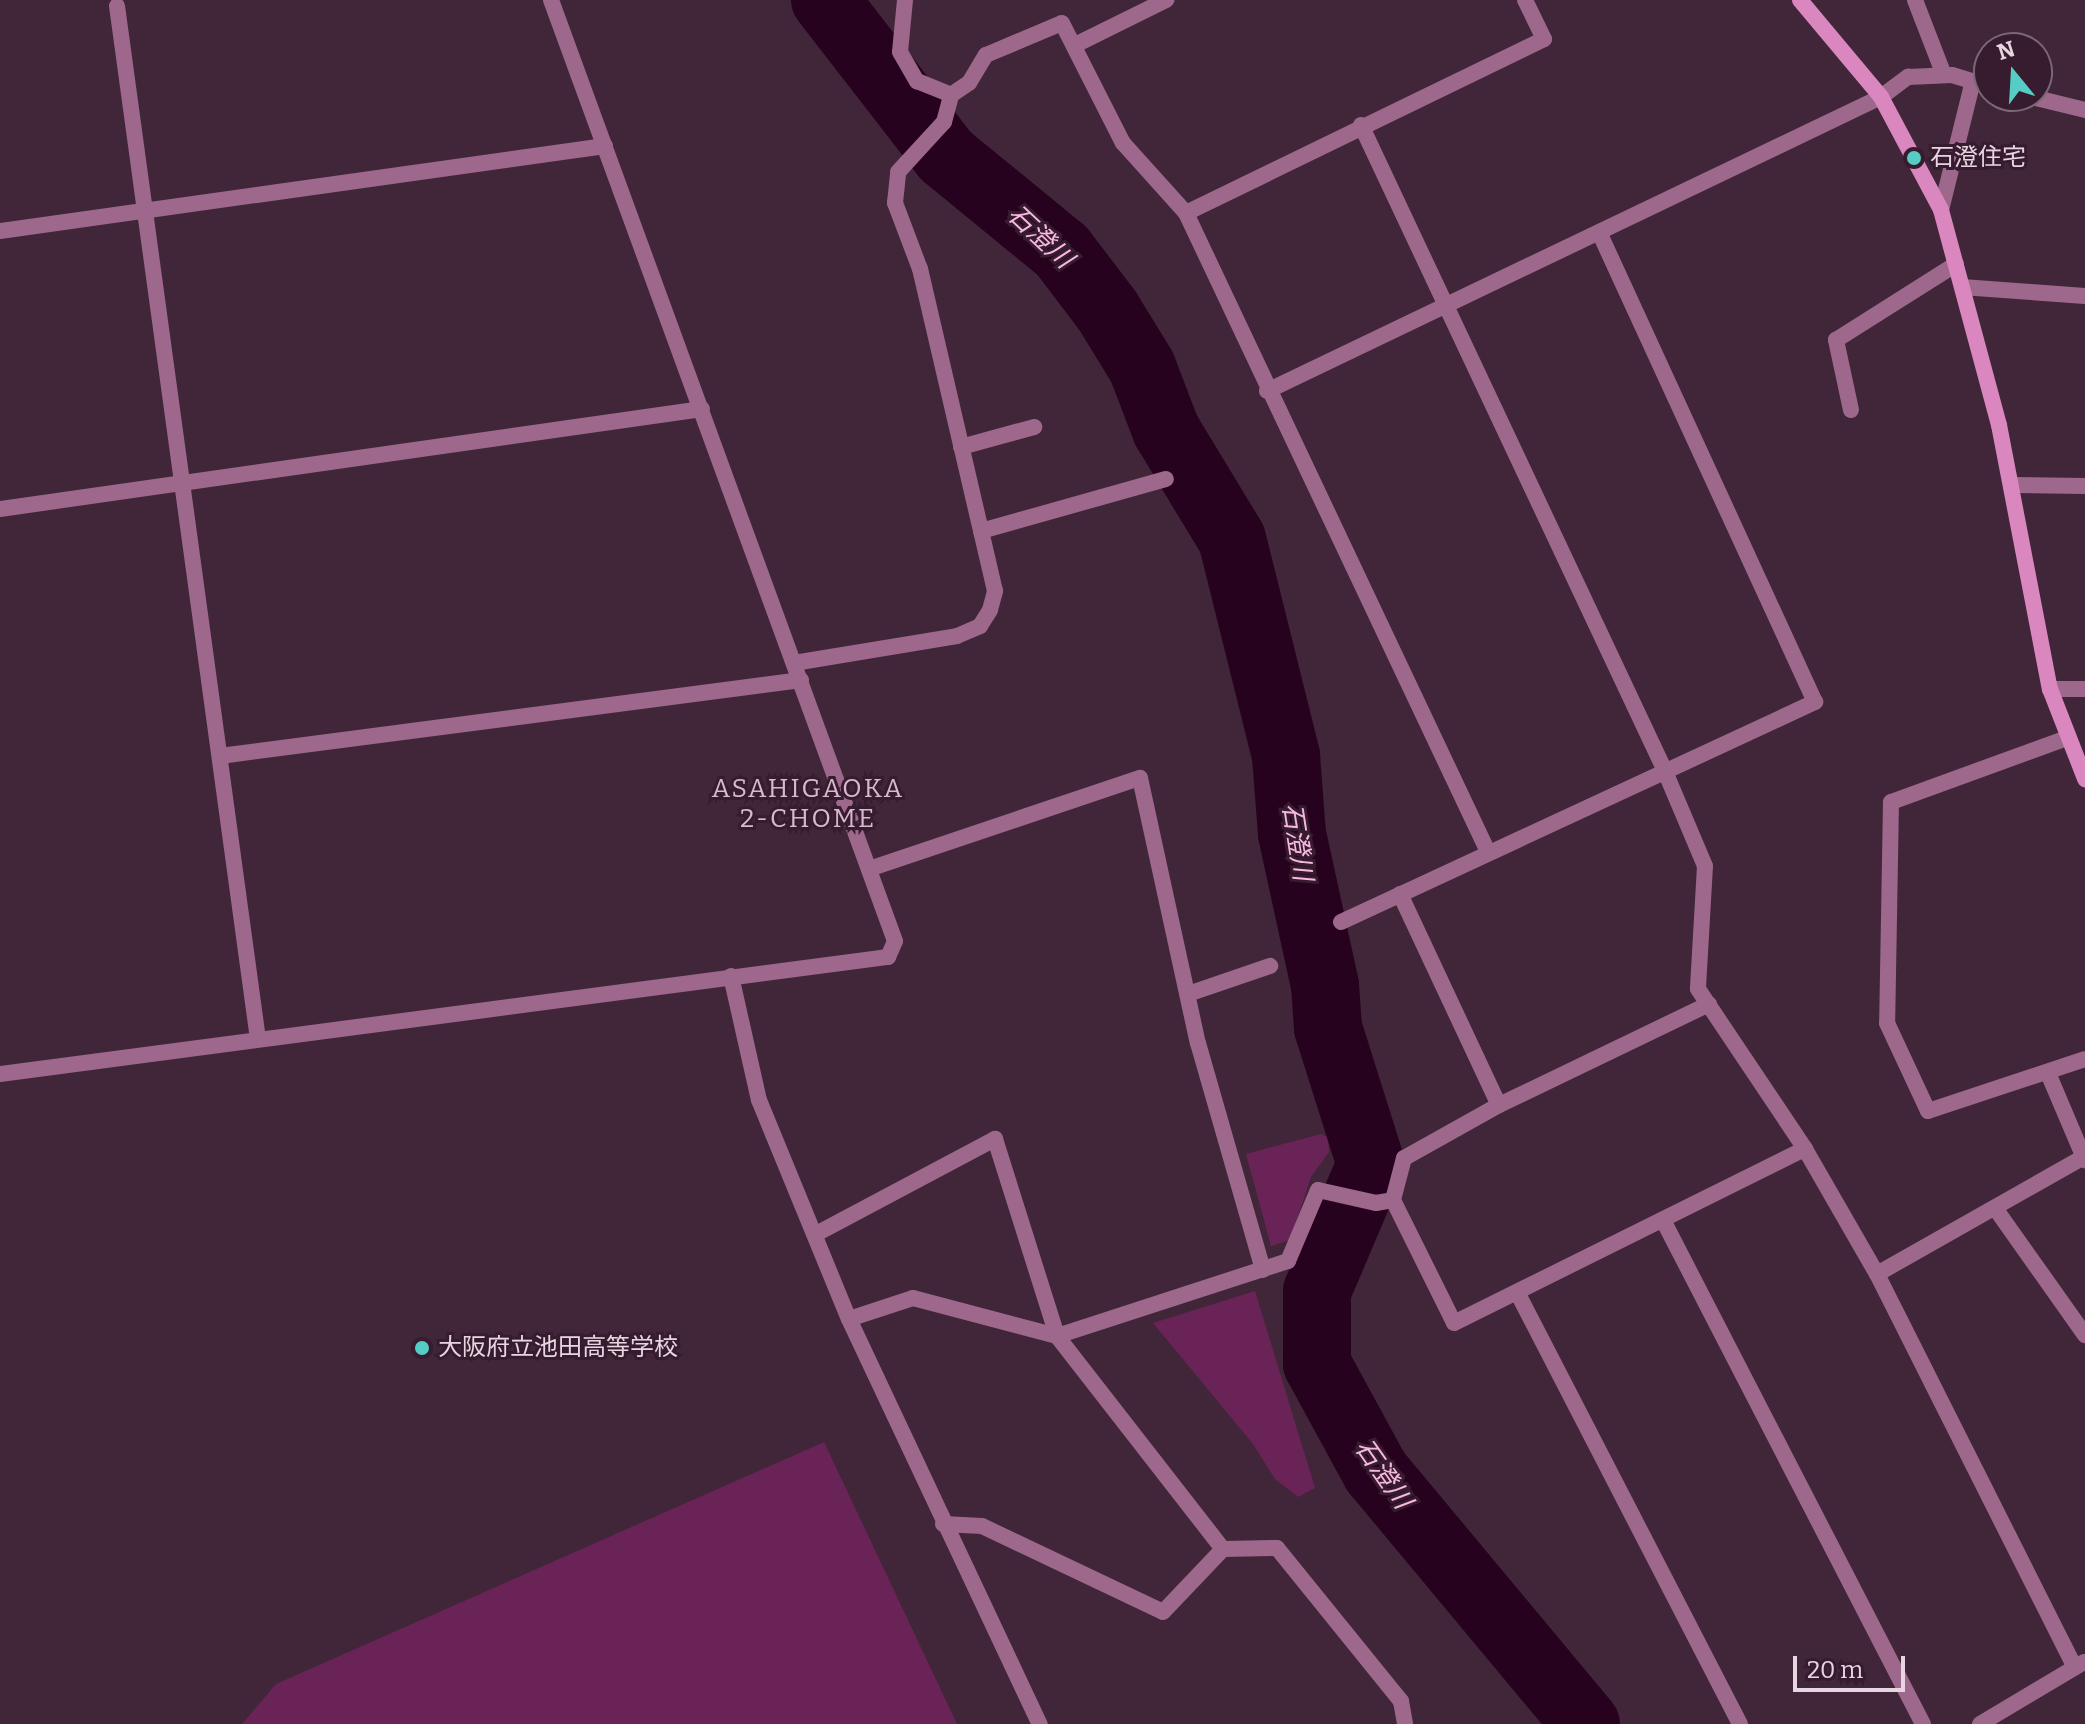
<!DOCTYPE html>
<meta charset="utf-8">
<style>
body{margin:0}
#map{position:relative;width:2085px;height:1724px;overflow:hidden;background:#402638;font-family:Bitter,"Noto Sans JP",serif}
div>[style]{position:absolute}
.green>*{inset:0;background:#6a2357}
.river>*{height:68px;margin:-34px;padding:0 34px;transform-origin:34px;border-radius:34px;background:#27021e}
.lane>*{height:16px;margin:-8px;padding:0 8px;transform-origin:8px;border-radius:8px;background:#9d688b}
.street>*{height:16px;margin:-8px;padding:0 8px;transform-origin:8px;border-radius:8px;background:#9d688b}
.secondary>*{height:16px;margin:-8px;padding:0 8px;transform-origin:8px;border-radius:8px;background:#da87c0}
.dots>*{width:22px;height:22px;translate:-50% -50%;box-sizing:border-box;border:4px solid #361c2e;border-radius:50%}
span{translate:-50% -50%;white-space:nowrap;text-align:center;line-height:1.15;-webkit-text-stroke:6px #361c2e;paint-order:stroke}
.poi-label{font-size:24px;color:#e7d5e0}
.left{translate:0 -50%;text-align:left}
.water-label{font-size:26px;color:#f8b8e2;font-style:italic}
.neighbourhood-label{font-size:26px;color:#d9b7cc;letter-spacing:2px}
.north{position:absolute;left:1973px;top:32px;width:80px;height:80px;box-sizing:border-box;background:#361c2e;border:2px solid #7d6675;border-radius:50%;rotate:342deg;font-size:22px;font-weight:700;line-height:32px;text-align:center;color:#e7d5e0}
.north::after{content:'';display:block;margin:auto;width:28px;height:36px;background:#55cdc6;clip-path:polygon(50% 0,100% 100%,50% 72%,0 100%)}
.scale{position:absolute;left:1793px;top:1656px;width:112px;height:36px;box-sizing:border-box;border:4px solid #e7d5e0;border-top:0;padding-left:10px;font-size:24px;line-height:28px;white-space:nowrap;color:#e7d5e0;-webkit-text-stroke:6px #361c2e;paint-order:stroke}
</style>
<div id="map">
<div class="green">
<div style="clip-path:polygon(1321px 1134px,1328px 1137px,1329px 1152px,1311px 1177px,1290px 1240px,1271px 1246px,1246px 1154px)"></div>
<div style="clip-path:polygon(1255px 1291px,1315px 1488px,1298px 1497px,1275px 1479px,1253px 1444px,1153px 1323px)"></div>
<div style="clip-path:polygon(824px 1442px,957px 1724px,242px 1724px,276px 1684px)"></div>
</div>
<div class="river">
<div style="left:825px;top:0;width:197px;rotate:52.2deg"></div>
<div style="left:946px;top:156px;width:150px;rotate:39.3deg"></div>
<div style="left:1062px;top:251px;width:74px;rotate:52.7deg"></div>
<div style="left:1107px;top:310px;width:67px;rotate:58.4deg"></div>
<div style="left:1142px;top:367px;width:67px;rotate:69.1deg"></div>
<div style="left:1166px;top:430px;width:127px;rotate:58.8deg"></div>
<div style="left:1232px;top:539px;width:224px;rotate:76deg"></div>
<div style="left:1286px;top:756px;width:78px;rotate:85.6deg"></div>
<div style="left:1292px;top:834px;width:155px;rotate:77.7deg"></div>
<div style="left:1325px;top:985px;width:43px;rotate:86deg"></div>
<div style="left:1328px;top:1028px;width:143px;rotate:72.5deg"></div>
<div style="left:1371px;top:1164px;width:138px;rotate:113deg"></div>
<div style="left:1317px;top:1291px;width:73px;rotate:90deg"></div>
<div style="left:1317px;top:1364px;width:123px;rotate:61.4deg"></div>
<div style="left:1376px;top:1472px;width:328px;rotate:50.2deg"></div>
</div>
<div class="lane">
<div style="left:1915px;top:0;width:80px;rotate:68.9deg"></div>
<div style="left:1941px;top:210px;width:133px;rotate:-76.1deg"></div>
<div style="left:1318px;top:1190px;width:59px;rotate:12.6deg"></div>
<div style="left:1376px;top:1203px;width:17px;rotate:-10deg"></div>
<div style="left:1401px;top:1701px;width:23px;rotate:80deg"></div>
</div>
<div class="street">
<div style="left:905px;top:0;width:52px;rotate:95.5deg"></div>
<div style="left:900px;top:52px;width:34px;rotate:60deg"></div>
<div style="left:917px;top:81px;width:37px;rotate:22deg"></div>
<div style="left:117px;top:6px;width:1043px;rotate:82.23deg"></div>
<div style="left:1075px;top:45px;width:102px;rotate:-26.3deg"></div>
<div style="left:2028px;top:96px;width:59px;rotate:13.8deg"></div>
<div style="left:1361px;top:125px;width:712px;rotate:64.8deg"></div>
<div style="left:1664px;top:769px;width:105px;rotate:67.1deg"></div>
<div style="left:1705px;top:866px;width:123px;rotate:93.3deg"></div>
<div style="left:1698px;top:989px;width:192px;rotate:56.2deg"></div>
<div style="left:1805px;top:1149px;width:144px;rotate:60.1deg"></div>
<div style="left:1877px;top:1274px;width:440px;rotate:63.3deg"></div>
<div style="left:1186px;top:213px;width:398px;rotate:-25.9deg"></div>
<div style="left:1544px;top:39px;width:43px;rotate:-116deg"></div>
<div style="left:0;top:231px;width:611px;rotate:-8deg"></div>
<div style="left:1962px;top:287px;width:123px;rotate:4.2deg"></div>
<div style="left:1267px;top:391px;width:681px;rotate:-25.59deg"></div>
<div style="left:1881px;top:97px;width:34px;rotate:-37deg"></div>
<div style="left:1908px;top:77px;width:44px;rotate:-2.6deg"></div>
<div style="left:1952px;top:75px;width:39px;rotate:17deg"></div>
<div style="left:1851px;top:410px;width:72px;rotate:-102.1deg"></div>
<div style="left:1836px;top:340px;width:142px;rotate:-32.3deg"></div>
<div style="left:961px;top:447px;width:76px;rotate:-15.3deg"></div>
<div style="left:2011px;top:485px;width:74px;rotate:0.8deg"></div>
<div style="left:0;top:509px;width:709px;rotate:-8.11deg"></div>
<div style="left:981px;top:531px;width:192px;rotate:-15.7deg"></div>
<div style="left:794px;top:663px;width:165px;rotate:-9.4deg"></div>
<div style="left:957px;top:636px;width:25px;rotate:-23deg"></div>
<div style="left:980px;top:626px;width:19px;rotate:-58deg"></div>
<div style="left:990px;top:610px;width:20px;rotate:-75deg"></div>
<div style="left:995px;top:591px;width:331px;rotate:-103.1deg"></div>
<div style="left:920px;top:269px;width:71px;rotate:-110.7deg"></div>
<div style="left:895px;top:203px;width:31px;rotate:-84deg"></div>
<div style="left:898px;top:172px;width:68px;rotate:-47.4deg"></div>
<div style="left:944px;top:122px;width:28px;rotate:-75deg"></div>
<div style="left:951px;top:95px;width:22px;rotate:-34deg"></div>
<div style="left:969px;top:83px;width:33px;rotate:-59deg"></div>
<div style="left:986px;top:55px;width:82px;rotate:-22.8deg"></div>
<div style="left:1062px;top:23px;width:135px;rotate:63.1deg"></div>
<div style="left:1123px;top:143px;width:94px;rotate:48deg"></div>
<div style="left:1186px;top:213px;width:707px;rotate:64.7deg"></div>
<div style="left:2050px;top:689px;width:35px"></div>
<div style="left:2067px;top:738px;width:187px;rotate:160deg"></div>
<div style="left:1891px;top:802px;width:221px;rotate:91deg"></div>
<div style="left:1887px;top:1023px;width:97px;rotate:65deg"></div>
<div style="left:1928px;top:1111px;width:165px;rotate:-18.3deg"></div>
<div style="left:220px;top:756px;width:586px;rotate:-7.45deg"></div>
<div style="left:869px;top:869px;width:286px;rotate:-18.6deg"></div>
<div style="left:1140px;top:778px;width:271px;rotate:77.7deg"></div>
<div style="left:1198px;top:1043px;width:236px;rotate:74deg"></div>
<div style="left:1400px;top:894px;width:233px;rotate:64.9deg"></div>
<div style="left:1341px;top:922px;width:523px;rotate:-24.9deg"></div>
<div style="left:1815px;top:702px;width:517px;rotate:-114.68deg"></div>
<div style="left:731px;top:976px;width:127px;rotate:77.3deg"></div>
<div style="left:759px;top:1100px;width:237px;rotate:67.7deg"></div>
<div style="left:849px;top:1319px;width:448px;rotate:64.8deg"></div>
<div style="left:1188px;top:994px;width:87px;rotate:-18.9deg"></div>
<div style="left:1709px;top:1004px;width:233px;rotate:154.3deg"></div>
<div style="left:1499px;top:1105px;width:109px;rotate:150.8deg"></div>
<div style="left:1404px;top:1158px;width:43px;rotate:104.7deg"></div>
<div style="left:1393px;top:1200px;width:137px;rotate:63.6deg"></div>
<div style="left:1454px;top:1323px;width:392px;rotate:-26.4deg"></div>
<div style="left:2048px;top:1073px;width:95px;rotate:67deg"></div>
<div style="left:0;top:1074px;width:896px;rotate:-7.51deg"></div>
<div style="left:888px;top:957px;width:17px;rotate:-66deg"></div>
<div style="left:895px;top:941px;width:1002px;rotate:-110.08deg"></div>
<div style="left:1995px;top:1208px;width:156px;rotate:54.7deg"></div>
<div style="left:1664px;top:1222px;width:565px;rotate:62.71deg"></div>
<div style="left:816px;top:1234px;width:203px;rotate:-28deg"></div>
<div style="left:995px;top:1139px;width:207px;rotate:72.5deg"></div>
<div style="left:1057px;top:1336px;width:270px;rotate:52.1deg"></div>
<div style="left:1877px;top:1274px;width:238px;rotate:-29.5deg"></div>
<div style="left:1517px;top:1292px;width:486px;rotate:62.7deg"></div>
<div style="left:849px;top:1319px;width:67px;rotate:-18.2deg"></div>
<div style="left:913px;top:1298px;width:149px;rotate:14.8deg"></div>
<div style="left:1057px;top:1336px;width:243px;rotate:-18deg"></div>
<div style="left:1288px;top:1261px;width:77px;rotate:-67.1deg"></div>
<div style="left:943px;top:1524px;width:39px;rotate:3deg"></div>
<div style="left:982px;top:1526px;width:200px;rotate:25.4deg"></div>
<div style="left:1163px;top:1612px;width:87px;rotate:-46.4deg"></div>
<div style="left:1223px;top:1549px;width:54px;rotate:-1.1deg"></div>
<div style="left:1277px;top:1548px;width:197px;rotate:51deg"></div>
<div style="left:1980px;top:1724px;width:121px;rotate:-30.8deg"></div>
</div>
<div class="secondary">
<div style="left:1800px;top:0;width:126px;rotate:50.1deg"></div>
<div style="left:1881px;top:97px;width:128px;rotate:62deg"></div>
<div style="left:1941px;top:210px;width:223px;rotate:74.9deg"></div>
<div style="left:1999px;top:425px;width:269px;rotate:79.1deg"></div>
<div style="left:2050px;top:689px;width:97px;rotate:68.7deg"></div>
</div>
<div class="dots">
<div style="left:1914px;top:158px;background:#55cdc6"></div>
<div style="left:422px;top:1348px;background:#55cdc6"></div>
</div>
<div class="poi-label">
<span class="left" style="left:1930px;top:158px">石澄住宅</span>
<span class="left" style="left:438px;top:1348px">大阪府立池田高等学校</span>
</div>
<div class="water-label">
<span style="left:1040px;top:237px;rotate:43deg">石澄川</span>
<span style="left:1297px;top:842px;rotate:81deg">石澄川</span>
<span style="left:1383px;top:1474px;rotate:55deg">石澄川</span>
</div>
<div class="neighbourhood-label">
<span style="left:808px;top:804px">ASAHIGAOKA<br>2-CHOME</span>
</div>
<div class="north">N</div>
<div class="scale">20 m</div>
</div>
